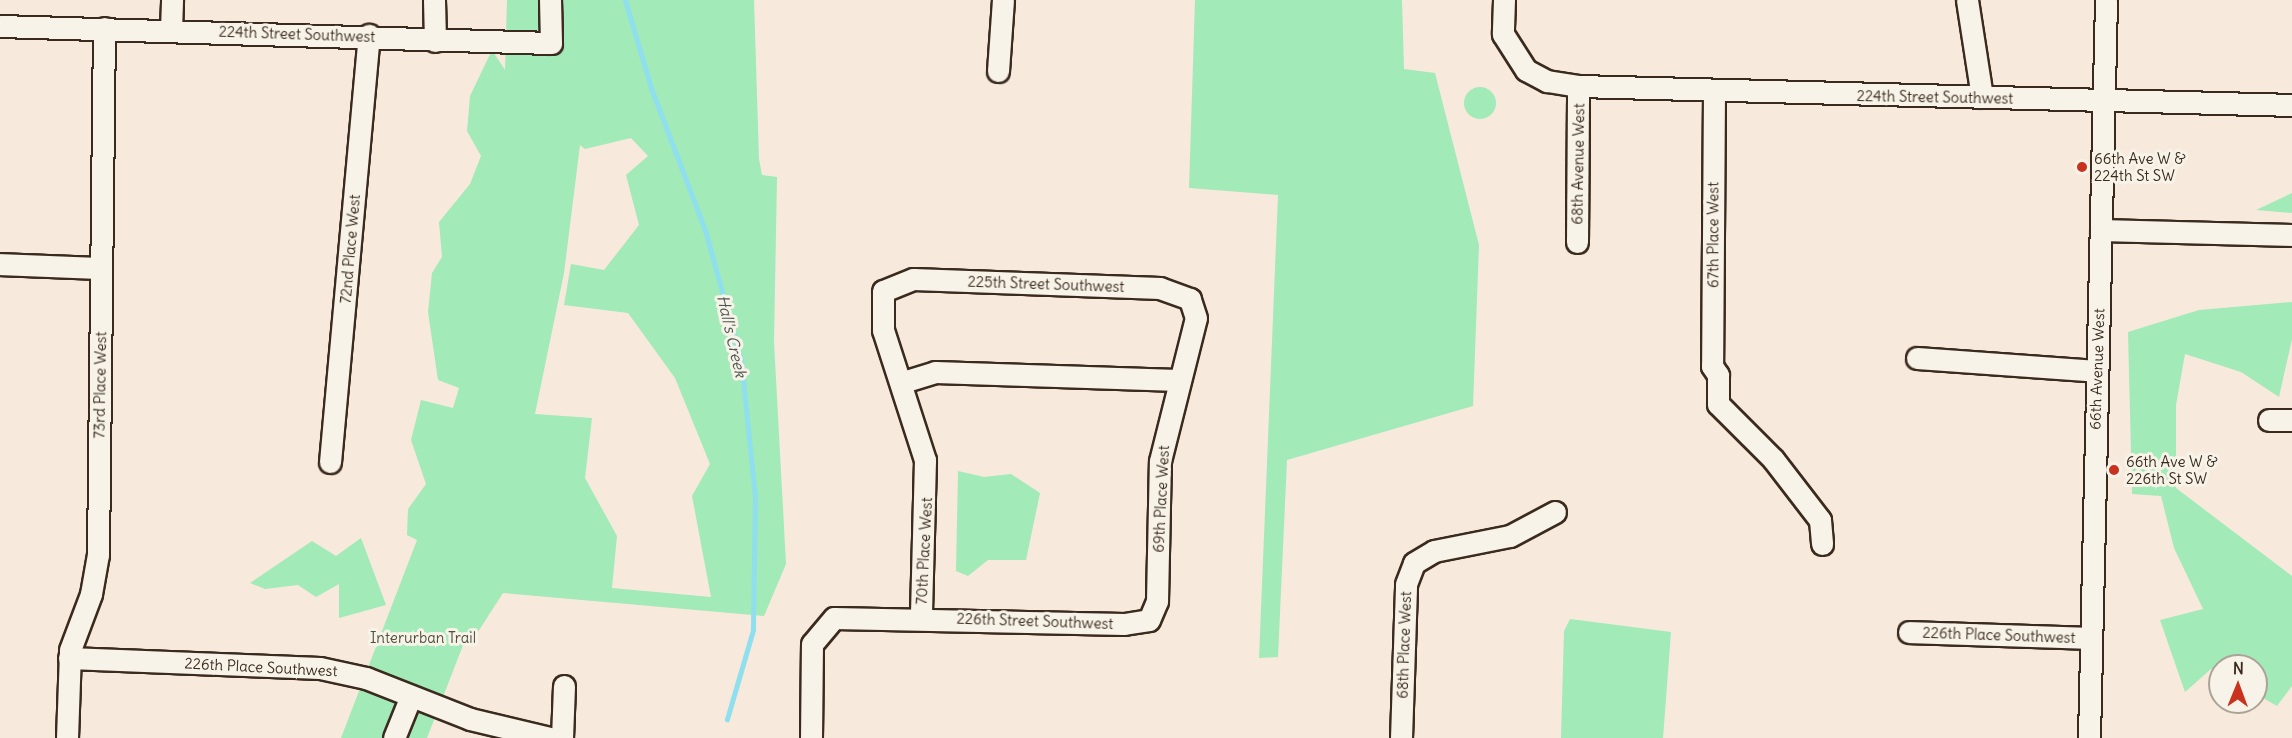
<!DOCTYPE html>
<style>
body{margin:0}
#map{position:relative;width:2292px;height:738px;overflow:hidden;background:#f7e9dc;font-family:Delius,sans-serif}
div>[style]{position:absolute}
.green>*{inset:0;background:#a2eab7}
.round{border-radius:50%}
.stream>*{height:5px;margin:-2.5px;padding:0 2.5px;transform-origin:2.5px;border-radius:2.5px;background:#90dfee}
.roads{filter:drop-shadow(2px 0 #3b2a1e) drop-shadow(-2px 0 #3b2a1e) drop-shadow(0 2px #3b2a1e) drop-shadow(0 -2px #3b2a1e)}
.minor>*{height:21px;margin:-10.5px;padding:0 10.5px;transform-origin:10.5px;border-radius:10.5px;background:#f7f3e8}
.dots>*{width:16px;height:16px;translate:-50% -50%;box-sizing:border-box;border:3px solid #f7f3e8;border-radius:50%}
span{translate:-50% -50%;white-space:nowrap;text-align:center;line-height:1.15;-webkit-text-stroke:6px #f7f3e8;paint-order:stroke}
.street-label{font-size:15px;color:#3b2a1e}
.poi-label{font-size:15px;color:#3b2a1e}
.left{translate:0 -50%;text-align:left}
.park-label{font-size:15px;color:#50503d}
.water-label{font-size:16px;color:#505752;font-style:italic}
.north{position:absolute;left:2208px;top:654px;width:60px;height:60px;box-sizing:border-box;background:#f7f3e8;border:2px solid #aca397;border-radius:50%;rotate:1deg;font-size:16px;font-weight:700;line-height:24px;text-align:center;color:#3b2a1e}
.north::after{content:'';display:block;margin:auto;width:21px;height:27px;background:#c8321e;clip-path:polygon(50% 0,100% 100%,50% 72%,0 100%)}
</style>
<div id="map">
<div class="green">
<div style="clip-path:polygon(evenodd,507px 0,754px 0,759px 159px,762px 175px,777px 177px,774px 342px,786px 564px,764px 616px,503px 593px,474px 638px,467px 635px,427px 738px,341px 738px,417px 540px,407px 535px,408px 509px,426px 484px,411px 440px,421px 400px,453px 408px,459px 388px,438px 380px,428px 312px,432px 273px,442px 257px,439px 222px,470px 184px,481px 156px,467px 131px,470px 96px,492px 50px,505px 70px,507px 0,631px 138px,648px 156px,626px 175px,639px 225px,604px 270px,571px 264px,564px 305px,628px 313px,675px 378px,710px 464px,692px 496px,711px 597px,612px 588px,617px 536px,585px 478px,592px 418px,535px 414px,564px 273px,580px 145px,585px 149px,631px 138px)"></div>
<div style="clip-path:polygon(1195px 0,1402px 0,1404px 69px,1435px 73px,1479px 245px,1473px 406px,1287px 460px,1278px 657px,1259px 658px,1278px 195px,1189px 188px)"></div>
<div class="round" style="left:1464px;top:87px;width:32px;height:32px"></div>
<div style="clip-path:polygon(2292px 193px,2292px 213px,2256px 210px)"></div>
<div style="clip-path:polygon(2292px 302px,2292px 339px,2279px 397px,2241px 372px,2185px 354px,2176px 405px,2176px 488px,2292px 576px,2292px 686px,2277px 706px,2256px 694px,2256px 666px,2220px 666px,2220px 674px,2211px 669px,2185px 692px,2160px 620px,2203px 609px,2174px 548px,2161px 496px,2132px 494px,2128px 332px,2199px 310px)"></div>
<div style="clip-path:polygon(958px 471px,984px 477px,1011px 474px,1040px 493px,1026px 560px,988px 560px,968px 576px,956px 571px)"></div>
<div style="clip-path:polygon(361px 538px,386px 605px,339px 618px,339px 584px,316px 597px,298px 585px,265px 589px,250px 583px,312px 541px,336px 556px)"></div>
<div style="clip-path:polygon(1570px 619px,1671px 632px,1663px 738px,1561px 738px,1564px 631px)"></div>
</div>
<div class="stream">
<div style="left:625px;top:0;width:92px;rotate:73.5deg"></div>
<div style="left:651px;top:88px;width:152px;rotate:69.2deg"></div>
<div style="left:705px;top:230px;width:136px;rotate:74.6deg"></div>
<div style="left:741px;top:361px;width:137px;rotate:84.1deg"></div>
<div style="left:755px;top:497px;width:133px;rotate:90.9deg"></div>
<div style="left:753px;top:630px;width:93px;rotate:106.3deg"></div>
</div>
<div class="roads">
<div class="minor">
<div style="left:434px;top:0;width:41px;rotate:88.6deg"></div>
<div style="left:1504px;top:0;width:34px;rotate:92deg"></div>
<div style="left:1503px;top:34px;width:43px;rotate:57.4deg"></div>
<div style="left:1526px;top:70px;width:24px;rotate:28deg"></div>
<div style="left:1547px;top:81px;width:31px;rotate:9deg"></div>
<div style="left:1578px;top:86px;width:714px;rotate:1.52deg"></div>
<div style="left:1967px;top:0;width:98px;rotate:81.2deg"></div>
<div style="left:0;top:26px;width:551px;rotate:1.77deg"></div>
<div style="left:551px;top:43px;width:43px;rotate:-91.3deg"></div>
<div style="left:171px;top:30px;width:30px;rotate:-88deg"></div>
<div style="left:998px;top:71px;width:71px;rotate:-86deg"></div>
<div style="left:1714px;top:93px;width:273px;rotate:90.4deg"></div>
<div style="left:1712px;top:366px;width:11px;rotate:56deg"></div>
<div style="left:1718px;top:375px;width:29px;rotate:90deg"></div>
<div style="left:1718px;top:404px;width:78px;rotate:45deg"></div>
<div style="left:1773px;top:459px;width:77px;rotate:52.4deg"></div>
<div style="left:1820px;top:520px;width:24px;rotate:85deg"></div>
<div style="left:2101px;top:230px;width:191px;rotate:1.5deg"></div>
<div style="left:1577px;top:242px;width:156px;rotate:-89.6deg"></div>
<div style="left:0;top:264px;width:101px;rotate:2.3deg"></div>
<div style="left:1917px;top:358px;width:180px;rotate:4.1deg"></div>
<div style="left:903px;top:382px;width:34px;rotate:-17deg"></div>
<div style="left:935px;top:372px;width:243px;rotate:1.9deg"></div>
<div style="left:2269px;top:420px;width:23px"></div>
<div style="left:330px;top:462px;width:429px;rotate:-84.8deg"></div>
<div style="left:1909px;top:632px;width:181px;rotate:1.9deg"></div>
<div style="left:69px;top:658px;width:251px;rotate:2.3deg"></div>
<div style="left:320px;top:668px;width:47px;rotate:12.3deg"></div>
<div style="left:366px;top:678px;width:112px;rotate:21.5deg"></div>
<div style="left:470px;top:719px;width:82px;rotate:13.4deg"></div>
<div style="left:67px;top:738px;width:88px;rotate:-88deg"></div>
<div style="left:70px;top:650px;width:60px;rotate:-69.4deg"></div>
<div style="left:91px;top:594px;width:40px;rotate:-80deg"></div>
<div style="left:98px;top:555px;width:527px;rotate:-89.35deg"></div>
<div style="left:394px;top:738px;width:45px;rotate:-68deg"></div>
<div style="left:562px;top:738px;width:52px;rotate:-87.8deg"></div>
<div style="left:811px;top:738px;width:94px;rotate:-89.4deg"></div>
<div style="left:812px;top:644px;width:34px;rotate:-50deg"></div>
<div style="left:834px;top:618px;width:290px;rotate:1.2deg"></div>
<div style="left:1124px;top:624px;width:25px;rotate:-9deg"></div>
<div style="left:1149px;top:620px;width:21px;rotate:-67deg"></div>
<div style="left:1157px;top:601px;width:140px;rotate:-88.8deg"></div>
<div style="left:1160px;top:461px;width:147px;rotate:-75.9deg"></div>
<div style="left:1196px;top:318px;width:20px;rotate:-108deg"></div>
<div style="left:1190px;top:299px;width:32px;rotate:-160deg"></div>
<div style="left:1160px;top:288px;width:247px;rotate:-177.9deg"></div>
<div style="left:913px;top:279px;width:32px;rotate:158deg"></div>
<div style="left:883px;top:291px;width:39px;rotate:90deg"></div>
<div style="left:883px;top:330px;width:137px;rotate:72.1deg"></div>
<div style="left:925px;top:460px;width:157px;rotate:91.5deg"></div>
<div style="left:1401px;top:738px;width:154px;rotate:-88.1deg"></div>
<div style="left:1406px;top:584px;width:22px;rotate:-69deg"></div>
<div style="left:1414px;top:563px;width:23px;rotate:-31deg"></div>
<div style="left:1434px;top:551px;width:77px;rotate:-11.2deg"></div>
<div style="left:1510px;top:536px;width:51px;rotate:-28.1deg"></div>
<div style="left:2089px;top:738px;width:738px;rotate:-88.68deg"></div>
</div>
</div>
<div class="dots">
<div style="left:2082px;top:167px;background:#c8321e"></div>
<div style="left:2114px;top:470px;background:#c8321e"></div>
</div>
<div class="street-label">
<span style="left:297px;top:34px;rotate:2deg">224th Street Southwest</span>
<span style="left:1935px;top:97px;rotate:1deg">224th Street Southwest</span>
<span style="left:1578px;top:164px;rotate:-89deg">68th Avenue West</span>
<span style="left:1713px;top:235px;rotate:-90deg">67th Place West</span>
<span style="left:350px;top:249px;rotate:-85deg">72nd Place West</span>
<span style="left:1046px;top:284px;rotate:2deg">225th Street Southwest</span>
<span style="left:2097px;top:369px;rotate:-88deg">66th Avenue West</span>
<span style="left:100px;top:385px;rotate:-89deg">73rd Place West</span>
<span style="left:1161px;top:499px;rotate:-87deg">69th Place West</span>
<span style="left:924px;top:551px;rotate:-87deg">70th Place West</span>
<span style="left:1035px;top:621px;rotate:2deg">226th Street Southwest</span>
<span style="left:1999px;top:635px;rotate:2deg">226th Place Southwest</span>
<span style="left:1404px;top:645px;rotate:-88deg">68th Place West</span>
<span style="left:261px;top:667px;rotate:3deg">226th Place Southwest</span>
</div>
<div class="poi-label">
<span class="left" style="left:2094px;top:167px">66th Ave W &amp;<br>224th St SW</span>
<span class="left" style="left:2126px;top:470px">66th Ave W &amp;<br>226th St SW</span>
</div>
<div class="park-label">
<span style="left:423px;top:638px">Interurban Trail</span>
</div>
<div class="water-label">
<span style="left:732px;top:336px;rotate:77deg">Hall's Creek</span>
</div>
<div class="north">N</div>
</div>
